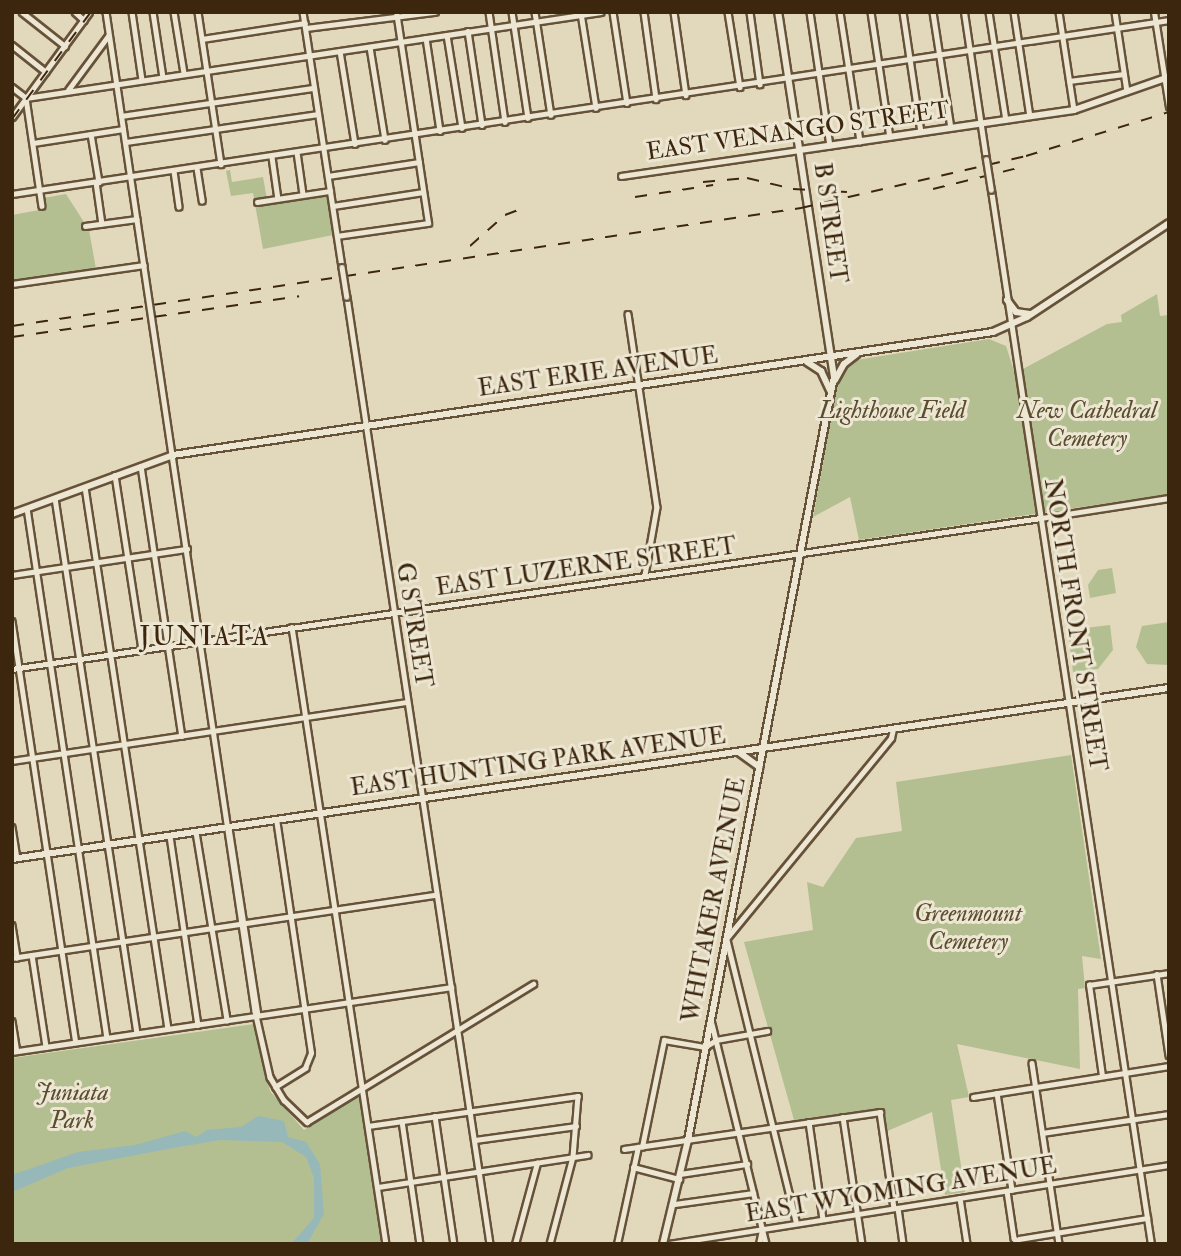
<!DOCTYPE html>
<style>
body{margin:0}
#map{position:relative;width:1181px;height:1256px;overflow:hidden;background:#e2d8bc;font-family:"IM FELL Double Pica",serif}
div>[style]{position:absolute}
.green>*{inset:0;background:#b3bf91}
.water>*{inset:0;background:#96b8b8}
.roads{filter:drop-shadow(2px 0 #665239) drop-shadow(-2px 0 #665239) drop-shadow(0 2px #665239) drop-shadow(0 -2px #665239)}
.minor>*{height:4.5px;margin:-2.25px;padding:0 2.25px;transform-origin:2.25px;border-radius:2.25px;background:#ece6d3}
.tertiary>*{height:5px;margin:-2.5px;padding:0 2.5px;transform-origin:2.5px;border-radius:2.5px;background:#ece6d3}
.secondary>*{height:6px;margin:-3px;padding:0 3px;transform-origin:3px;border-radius:3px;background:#ece6d3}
.rail>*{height:2px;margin-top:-1px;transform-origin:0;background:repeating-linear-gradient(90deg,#3c260d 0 12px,transparent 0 24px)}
.bridges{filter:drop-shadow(2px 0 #665239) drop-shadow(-2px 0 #665239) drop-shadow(0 2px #665239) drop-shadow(0 -2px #665239)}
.minor-bridge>*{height:4.5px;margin:-2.25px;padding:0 2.25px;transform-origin:2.25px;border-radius:2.25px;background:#ece6d3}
.tertiary-bridge>*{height:5px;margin:-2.5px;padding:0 2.5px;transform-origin:2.5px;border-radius:2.5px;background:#ece6d3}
span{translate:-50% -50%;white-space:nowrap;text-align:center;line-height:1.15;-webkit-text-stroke:6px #ece6d3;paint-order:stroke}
.street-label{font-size:24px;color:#3c260d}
.park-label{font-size:24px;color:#5a4c2e;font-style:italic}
.neighbourhood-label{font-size:26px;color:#3c260d;letter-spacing:2px}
.frame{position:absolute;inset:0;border:14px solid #3c260d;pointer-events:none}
</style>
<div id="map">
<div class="green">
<div style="clip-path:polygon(230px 170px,232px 182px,263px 177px,268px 205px,327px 196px,333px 235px,263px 249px,253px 193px,231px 196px,226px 171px)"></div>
<div style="clip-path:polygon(66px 194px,89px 230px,96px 269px,12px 282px,12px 215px,45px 209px,44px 198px)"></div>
<div style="clip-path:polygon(1157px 294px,1160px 316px,1169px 315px,1169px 494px,859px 540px,850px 497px,813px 517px,837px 386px,841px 374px,856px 360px,989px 339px,1006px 346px,1014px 371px,1021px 370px,1107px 324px,1122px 322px,1121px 315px)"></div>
<div style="clip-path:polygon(1112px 568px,1116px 593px,1090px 598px,1088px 585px,1098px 570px)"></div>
<div style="clip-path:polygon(1169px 622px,1169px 665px,1147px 664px,1136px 647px,1142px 626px)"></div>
<div style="clip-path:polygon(1110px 625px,1113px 650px,1098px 669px,1073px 672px,1068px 630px)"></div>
<div style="clip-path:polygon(1071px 755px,1101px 959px,1082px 956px,1085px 988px,1078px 989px,1080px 1069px,957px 1044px,969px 1097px,951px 1100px,965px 1192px,945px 1195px,932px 1112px,885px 1132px,882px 1108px,794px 1120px,744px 942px,813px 930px,807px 882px,823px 887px,856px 838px,902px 831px,896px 782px)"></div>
<div style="clip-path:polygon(254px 1024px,270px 1091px,304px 1130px,356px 1096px,361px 1099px,382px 1244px,12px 1244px,12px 1058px)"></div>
</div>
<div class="water">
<div style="clip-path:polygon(258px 1116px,284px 1121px,288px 1137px,306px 1142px,320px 1164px,324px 1214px,307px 1244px,291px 1244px,314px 1218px,314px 1178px,306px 1157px,282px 1142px,220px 1140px,173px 1148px,68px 1168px,12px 1192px,12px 1175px,78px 1152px,135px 1145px,185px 1131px,196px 1137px,207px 1130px,241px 1127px)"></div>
</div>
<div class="roads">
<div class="minor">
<div style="left:22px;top:12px;width:55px;rotate:38.3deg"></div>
<div style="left:75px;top:12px;width:12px;rotate:42deg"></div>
<div style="left:106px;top:12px;width:1010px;rotate:81.52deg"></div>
<div style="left:255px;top:1011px;width:68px;rotate:77.2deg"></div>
<div style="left:270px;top:1077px;width:27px;rotate:59deg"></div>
<div style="left:284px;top:1100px;width:32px;rotate:44deg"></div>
<div style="left:307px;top:1122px;width:265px;rotate:-31.4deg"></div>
<div style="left:132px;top:12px;width:69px;rotate:81.6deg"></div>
<div style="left:153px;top:12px;width:66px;rotate:81.3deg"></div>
<div style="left:174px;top:12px;width:62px;rotate:80.7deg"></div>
<div style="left:198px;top:12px;width:154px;rotate:81.4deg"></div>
<div style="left:303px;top:12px;width:258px;rotate:81.3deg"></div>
<div style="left:489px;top:12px;width:111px;rotate:81.7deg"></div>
<div style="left:512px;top:12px;width:107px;rotate:81.4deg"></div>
<div style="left:535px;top:12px;width:104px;rotate:81.2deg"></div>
<div style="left:613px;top:12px;width:92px;rotate:81.3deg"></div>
<div style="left:644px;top:12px;width:88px;rotate:82.1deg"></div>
<div style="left:674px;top:12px;width:84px;rotate:81.8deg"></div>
<div style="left:728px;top:12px;width:76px;rotate:80.9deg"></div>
<div style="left:750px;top:12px;width:73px;rotate:82.1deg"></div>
<div style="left:810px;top:12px;width:135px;rotate:81.5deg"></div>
<div style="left:840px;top:12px;width:131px;rotate:81.2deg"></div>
<div style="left:871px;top:12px;width:126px;rotate:81.4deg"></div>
<div style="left:903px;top:12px;width:121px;rotate:81.5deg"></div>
<div style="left:933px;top:12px;width:117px;rotate:81.2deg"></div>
<div style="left:989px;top:12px;width:109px;rotate:81.1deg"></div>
<div style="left:1014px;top:12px;width:105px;rotate:81.3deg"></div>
<div style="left:1059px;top:12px;width:99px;rotate:81.3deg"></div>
<div style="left:1115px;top:12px;width:80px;rotate:81.4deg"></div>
<div style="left:581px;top:13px;width:96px;rotate:81deg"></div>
<div style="left:306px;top:28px;width:130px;rotate:-7.1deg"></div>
<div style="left:468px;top:31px;width:95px;rotate:81.5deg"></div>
<div style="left:447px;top:35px;width:94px;rotate:80.8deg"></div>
<div style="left:426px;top:38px;width:94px;rotate:81.4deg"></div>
<div style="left:202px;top:39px;width:104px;rotate:-8.8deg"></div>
<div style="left:12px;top:45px;width:43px;rotate:38.5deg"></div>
<div style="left:370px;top:47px;width:94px;rotate:80.8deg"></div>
<div style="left:340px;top:51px;width:94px;rotate:80.8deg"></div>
<div style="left:1069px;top:81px;width:55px;rotate:-7.3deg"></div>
<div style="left:12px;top:87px;width:18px;rotate:38deg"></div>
<div style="left:26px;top:98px;width:581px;rotate:-8.51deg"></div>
<div style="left:68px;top:90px;width:67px;rotate:-53.5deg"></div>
<div style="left:26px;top:98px;width:109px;rotate:81.6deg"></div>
<div style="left:121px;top:116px;width:195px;rotate:-8.3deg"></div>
<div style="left:91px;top:134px;width:49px;rotate:80.5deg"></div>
<div style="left:126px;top:142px;width:194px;rotate:-8.3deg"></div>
<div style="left:33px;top:143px;width:91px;rotate:-8.8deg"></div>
<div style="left:297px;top:152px;width:42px;rotate:81.9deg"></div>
<div style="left:272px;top:157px;width:42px;rotate:81.9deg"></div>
<div style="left:197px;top:168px;width:33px;rotate:81deg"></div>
<div style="left:174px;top:171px;width:36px;rotate:82deg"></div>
<div style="left:328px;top:176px;width:92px;rotate:-8.7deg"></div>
<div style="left:621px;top:176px;width:180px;rotate:-8.3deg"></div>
<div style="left:96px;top:182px;width:42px;rotate:81.9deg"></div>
<div style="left:12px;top:194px;width:1170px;rotate:-8.55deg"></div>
<div style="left:257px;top:202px;width:74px;rotate:-8.6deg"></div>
<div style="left:333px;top:206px;width:91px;rotate:-8.8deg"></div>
<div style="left:85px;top:226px;width:52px;rotate:-7.7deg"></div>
<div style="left:337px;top:236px;width:92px;rotate:-8.1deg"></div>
<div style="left:428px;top:223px;width:213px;rotate:-98.6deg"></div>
<div style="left:12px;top:284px;width:133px;rotate:-8.2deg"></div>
<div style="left:347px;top:297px;width:958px;rotate:81.41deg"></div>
<div style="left:628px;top:314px;width:195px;rotate:81.5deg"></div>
<div style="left:657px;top:507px;width:69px;rotate:100deg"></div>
<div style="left:141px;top:466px;width:273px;rotate:81.4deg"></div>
<div style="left:115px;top:475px;width:177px;rotate:81.2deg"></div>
<div style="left:85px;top:487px;width:548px;rotate:81.29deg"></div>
<div style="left:55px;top:498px;width:541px;rotate:81.29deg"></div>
<div style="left:27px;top:508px;width:536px;rotate:81.42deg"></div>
<div style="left:12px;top:575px;width:177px;rotate:-8.5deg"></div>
<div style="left:12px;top:621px;width:426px;rotate:81.4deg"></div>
<div style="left:292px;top:627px;width:624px;rotate:81.34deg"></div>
<div style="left:12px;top:669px;width:1040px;rotate:-8.35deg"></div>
<div style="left:12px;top:761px;width:399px;rotate:-8.5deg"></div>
<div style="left:12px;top:827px;width:31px;rotate:81deg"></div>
<div style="left:229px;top:828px;width:189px;rotate:81.2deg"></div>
<div style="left:196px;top:832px;width:191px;rotate:80.6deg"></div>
<div style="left:170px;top:836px;width:191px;rotate:81.6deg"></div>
<div style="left:12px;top:925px;width:33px;rotate:81deg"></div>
<div style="left:32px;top:955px;width:93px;rotate:81.3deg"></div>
<div style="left:12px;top:958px;width:429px;rotate:-8.5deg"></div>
<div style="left:1157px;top:974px;width:82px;rotate:81.6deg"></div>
<div style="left:12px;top:1021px;width:30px;rotate:81deg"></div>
<div style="left:712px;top:1024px;width:227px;rotate:76.2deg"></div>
<div style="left:12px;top:1052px;width:444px;rotate:-8.4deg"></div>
<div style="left:1032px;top:1063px;width:183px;rotate:81.5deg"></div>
<div style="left:1102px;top:1076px;width:92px;rotate:-98.1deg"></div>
<div style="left:1089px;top:985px;width:81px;rotate:-8.5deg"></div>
<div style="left:275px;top:1087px;width:36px;rotate:-32deg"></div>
<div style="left:305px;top:1068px;width:16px;rotate:-68deg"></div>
<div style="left:311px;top:1053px;width:236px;rotate:-98.5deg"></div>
<div style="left:997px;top:1093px;width:98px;rotate:81.2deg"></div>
<div style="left:973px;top:1097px;width:198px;rotate:-9deg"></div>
<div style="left:435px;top:1116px;width:129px;rotate:81.6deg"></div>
<div style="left:843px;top:1117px;width:128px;rotate:81.5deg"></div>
<div style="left:402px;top:1121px;width:124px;rotate:81.7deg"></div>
<div style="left:809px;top:1122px;width:98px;rotate:81.8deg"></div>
<div style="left:368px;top:1126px;width:212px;rotate:-8.1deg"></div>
<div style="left:578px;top:1096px;width:61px;rotate:94.7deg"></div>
<div style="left:573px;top:1157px;width:90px;rotate:104.8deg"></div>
<div style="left:1042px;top:1133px;width:128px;rotate:-8.5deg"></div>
<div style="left:475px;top:1140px;width:102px;rotate:-7.9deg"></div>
<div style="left:642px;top:1147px;width:109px;rotate:-78.4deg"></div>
<div style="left:664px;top:1040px;width:42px;rotate:9.7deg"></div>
<div style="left:705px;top:1047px;width:13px;rotate:-32deg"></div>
<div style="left:716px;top:1040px;width:52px;rotate:-10deg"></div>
<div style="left:624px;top:1149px;width:259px;rotate:-8.2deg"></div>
<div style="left:880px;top:1112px;width:97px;rotate:81.7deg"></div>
<div style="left:633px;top:1167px;width:48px;rotate:14.6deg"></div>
<div style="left:680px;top:1174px;width:68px;rotate:-8.5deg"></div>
<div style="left:378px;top:1187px;width:212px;rotate:-8.7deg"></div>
<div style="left:1007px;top:1191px;width:48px;rotate:81.5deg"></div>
<div style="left:1014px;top:1238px;width:8px;rotate:50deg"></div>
<div style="left:960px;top:1198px;width:47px;rotate:81.3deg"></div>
<div style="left:675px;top:1204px;width:79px;rotate:-8deg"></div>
<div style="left:898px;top:1208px;width:36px;rotate:82deg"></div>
<div style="left:796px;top:1223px;width:292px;rotate:-103.8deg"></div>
<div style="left:726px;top:939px;width:260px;rotate:-50.6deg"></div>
<div style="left:891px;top:738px;width:9px;rotate:-77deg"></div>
<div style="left:1019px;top:1239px;width:130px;rotate:-9.3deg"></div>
<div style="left:515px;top:1244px;width:84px;rotate:-74.8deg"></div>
<div style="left:617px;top:1244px;width:99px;rotate:-77.8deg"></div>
<div style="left:759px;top:1244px;width:14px;rotate:-78deg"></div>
</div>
<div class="tertiary">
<div style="left:964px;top:12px;width:149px;rotate:81.5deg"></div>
<div style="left:1154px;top:12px;width:96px;rotate:81deg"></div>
<div style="left:12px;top:117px;width:130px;rotate:-53.7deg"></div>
<div style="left:991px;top:190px;width:1066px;rotate:81.37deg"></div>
<div style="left:1041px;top:518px;width:130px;rotate:-8.9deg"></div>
<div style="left:668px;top:1244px;width:507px;rotate:-8.96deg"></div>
</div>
<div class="secondary">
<div style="left:800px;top:150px;width:277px;rotate:-8.3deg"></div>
<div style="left:1074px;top:110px;width:101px;rotate:-19.2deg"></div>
<div style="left:1007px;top:300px;width:15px;rotate:53deg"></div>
<div style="left:1016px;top:312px;width:14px;rotate:8deg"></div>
<div style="left:807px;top:362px;width:17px;rotate:33deg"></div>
<div style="left:821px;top:371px;width:21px;rotate:65deg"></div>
<div style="left:835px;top:380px;width:18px;rotate:-61deg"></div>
<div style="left:844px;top:364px;width:16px;rotate:-38deg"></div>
<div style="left:12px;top:514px;width:171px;rotate:-20.1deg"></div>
<div style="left:173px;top:455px;width:829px;rotate:-8.53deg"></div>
<div style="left:993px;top:332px;width:37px;rotate:-24deg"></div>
<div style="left:1027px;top:317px;width:170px;rotate:-33.5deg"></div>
<div style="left:740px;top:753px;width:24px;rotate:36deg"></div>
<div style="left:12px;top:859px;width:1170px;rotate:-8.41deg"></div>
<div style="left:663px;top:1244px;width:107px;rotate:-76.5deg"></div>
<div style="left:688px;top:1140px;width:777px;rotate:-79.17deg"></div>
<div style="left:834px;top:377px;width:369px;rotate:-98.7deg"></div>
</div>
</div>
<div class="rail">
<div style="left:12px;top:119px;width:133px;rotate:-53.6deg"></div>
<div style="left:703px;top:182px;width:44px;rotate:-5.2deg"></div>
<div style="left:747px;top:178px;width:47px;rotate:13.4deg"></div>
<div style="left:793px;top:189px;width:54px;rotate:3.2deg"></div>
<div style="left:933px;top:189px;width:92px;rotate:-13.9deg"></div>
<div style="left:635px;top:197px;width:79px;rotate:-8.7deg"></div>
<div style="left:470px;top:246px;width:47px;rotate:-41.5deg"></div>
<div style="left:505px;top:215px;width:22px;rotate:-21deg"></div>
<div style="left:12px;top:326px;width:798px;rotate:-8.51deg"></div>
<div style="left:801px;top:208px;width:231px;rotate:-13deg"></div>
<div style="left:1026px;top:156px;width:150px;rotate:-17.1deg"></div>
<div style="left:12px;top:337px;width:290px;rotate:-8.1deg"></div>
</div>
<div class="bridges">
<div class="minor-bridge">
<div style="left:342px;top:267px;width:30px;rotate:81deg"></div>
</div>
<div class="tertiary-bridge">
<div style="left:986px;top:159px;width:31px;rotate:81deg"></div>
</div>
</div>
<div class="street-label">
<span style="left:798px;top:131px;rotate:-8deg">EAST VENANGO STREET</span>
<span style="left:830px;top:223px;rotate:82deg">B STREET</span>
<span style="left:598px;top:372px;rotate:-8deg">EAST ERIE AVENUE</span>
<span style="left:586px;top:567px;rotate:-8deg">EAST LUZERNE STREET</span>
<span style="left:414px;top:625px;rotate:81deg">G STREET</span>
<span style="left:1075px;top:625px;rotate:81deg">NORTH FRONT STREET</span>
<span style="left:538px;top:762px;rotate:-8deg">EAST HUNTING PARK AVENUE</span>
<span style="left:714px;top:900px;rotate:-79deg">WHITAKER AVENUE</span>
<span style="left:901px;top:1190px;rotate:-9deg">EAST WYOMING AVENUE</span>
</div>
<div class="park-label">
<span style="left:892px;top:411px">Lighthouse Field</span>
<span style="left:1087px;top:425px">New Cathedral<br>Cemetery</span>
<span style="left:968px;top:928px">Greenmount<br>Cemetery</span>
<span style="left:72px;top:1107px">Juniata<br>Park</span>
</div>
<div class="neighbourhood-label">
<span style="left:205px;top:638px">JUNIATA</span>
</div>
<div class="frame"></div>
</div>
